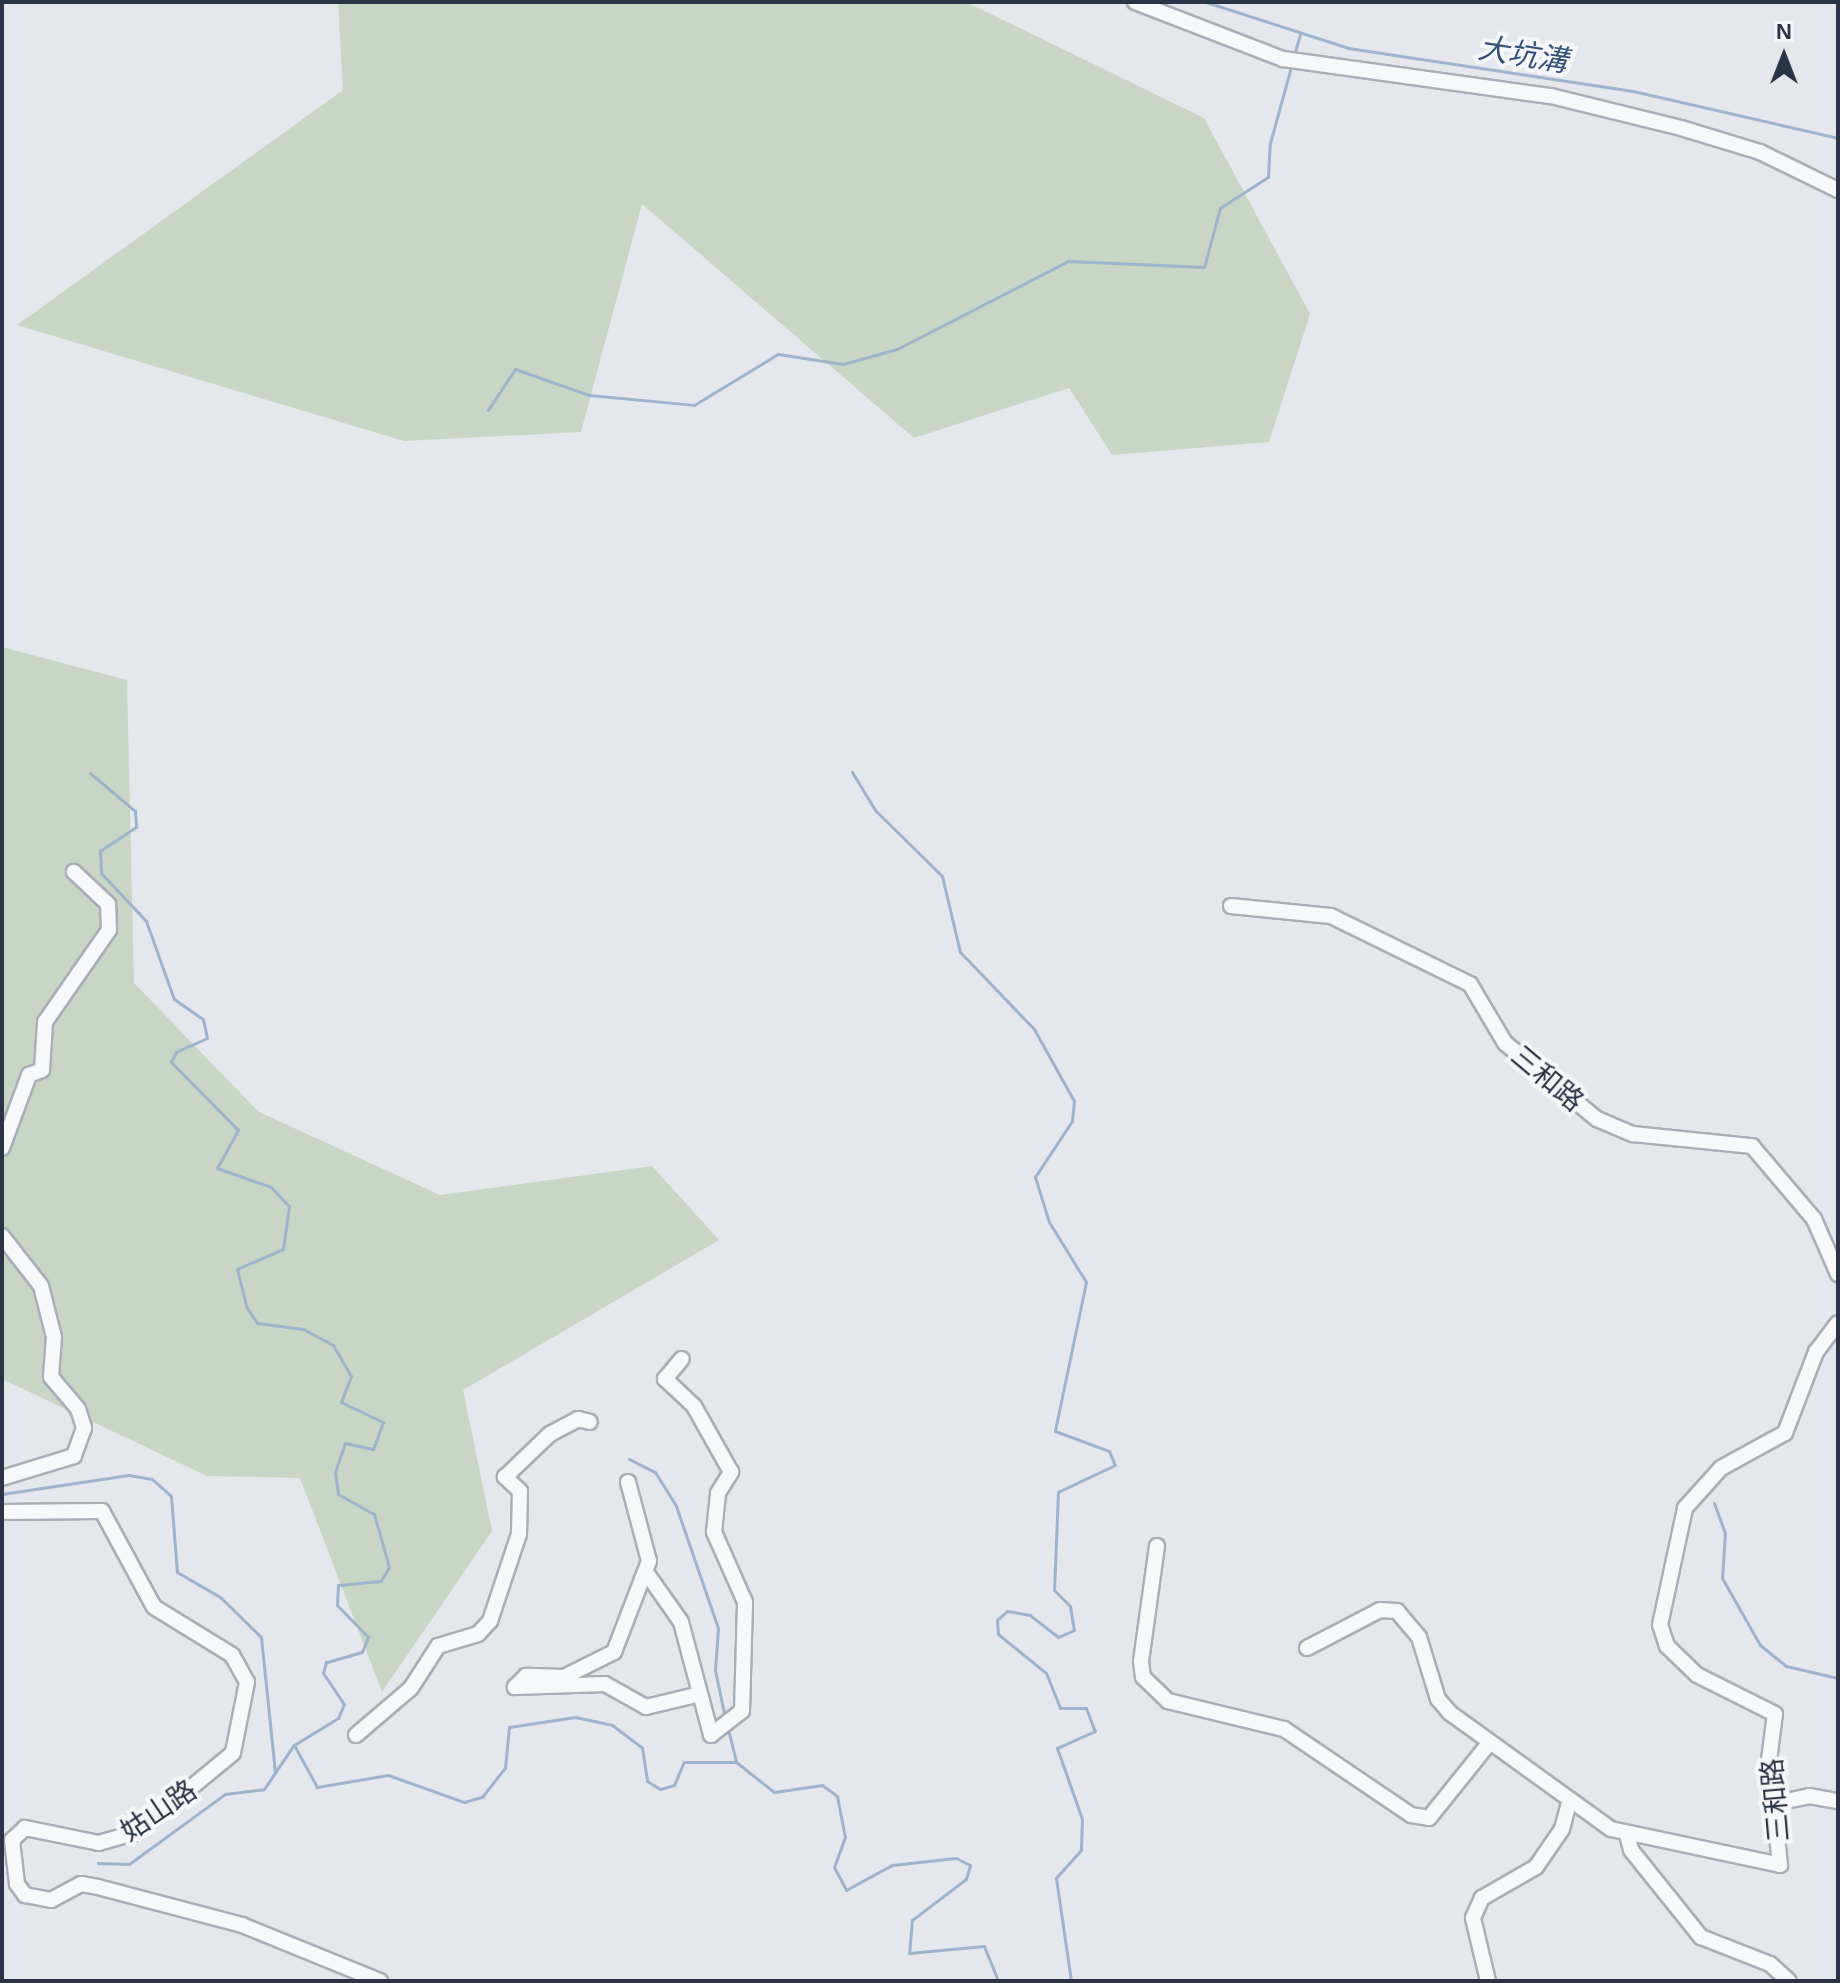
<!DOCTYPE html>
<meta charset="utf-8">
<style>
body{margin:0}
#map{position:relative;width:1840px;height:1983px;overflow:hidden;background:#e4e7ec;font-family:Arial,"Noto Sans TC",sans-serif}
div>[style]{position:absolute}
.green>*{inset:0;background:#c9d6c5}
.stream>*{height:3px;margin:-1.5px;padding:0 1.5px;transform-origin:1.5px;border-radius:1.5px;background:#9fb4cc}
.roads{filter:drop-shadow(2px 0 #a9aeb7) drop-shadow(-2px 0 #a9aeb7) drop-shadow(0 2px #a9aeb7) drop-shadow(0 -2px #a9aeb7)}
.street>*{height:14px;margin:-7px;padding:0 7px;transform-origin:7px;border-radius:7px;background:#f7f8fa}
span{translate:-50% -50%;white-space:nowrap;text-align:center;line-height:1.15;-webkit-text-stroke:8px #f4f6f9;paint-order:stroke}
.street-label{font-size:28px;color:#2b3445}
.water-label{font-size:30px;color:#34527a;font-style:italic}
.frame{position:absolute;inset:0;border:4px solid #2b3445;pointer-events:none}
.north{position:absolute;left:1744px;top:16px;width:80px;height:80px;-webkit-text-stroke:6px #f4f6f9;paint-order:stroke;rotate:0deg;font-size:22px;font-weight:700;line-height:32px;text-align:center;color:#2b3445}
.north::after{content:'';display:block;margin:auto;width:28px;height:36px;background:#2b3445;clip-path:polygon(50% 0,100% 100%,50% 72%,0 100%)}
</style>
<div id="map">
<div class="green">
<div style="clip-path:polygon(338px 2px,966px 2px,1204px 118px,1310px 314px,1269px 442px,1112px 455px,1069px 388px,914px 438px,642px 204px,581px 432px,404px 441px,17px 325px,343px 90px)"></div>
<div style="clip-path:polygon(2px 647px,127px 680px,134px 983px,259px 1112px,440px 1195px,652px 1166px,719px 1240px,463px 1390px,492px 1531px,382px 1692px,300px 1478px,207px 1476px,2px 1379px)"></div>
</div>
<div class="stream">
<div style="left:1206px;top:2px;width:149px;rotate:17.9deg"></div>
<div style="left:1348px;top:48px;width:288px;rotate:8.6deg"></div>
<div style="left:1633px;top:91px;width:210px;rotate:12.9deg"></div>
<div style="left:1294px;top:55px;width:22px;rotate:-74deg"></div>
<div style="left:488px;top:410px;width:49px;rotate:-56.6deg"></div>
<div style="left:515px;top:369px;width:78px;rotate:19.4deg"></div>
<div style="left:589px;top:395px;width:105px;rotate:5.4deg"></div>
<div style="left:694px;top:405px;width:98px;rotate:-31.3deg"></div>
<div style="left:778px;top:354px;width:66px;rotate:8.7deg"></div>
<div style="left:843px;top:364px;width:56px;rotate:-15.5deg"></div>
<div style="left:897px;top:349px;width:192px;rotate:-27.2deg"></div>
<div style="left:1068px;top:261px;width:136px;rotate:2.5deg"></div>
<div style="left:1204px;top:267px;width:61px;rotate:-74.8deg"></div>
<div style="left:1220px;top:208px;width:57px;rotate:-32.9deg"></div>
<div style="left:1268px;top:177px;width:34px;rotate:-87deg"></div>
<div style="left:1270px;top:143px;width:79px;rotate:-74.6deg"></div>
<div style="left:852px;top:772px;width:44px;rotate:58.8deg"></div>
<div style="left:875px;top:810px;width:94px;rotate:44.6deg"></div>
<div style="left:942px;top:876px;width:78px;rotate:76.7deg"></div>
<div style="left:960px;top:952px;width:107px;rotate:46.1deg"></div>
<div style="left:1034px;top:1029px;width:82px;rotate:60.9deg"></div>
<div style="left:1074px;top:1101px;width:20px;rotate:96deg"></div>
<div style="left:1072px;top:1121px;width:67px;rotate:123.5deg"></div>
<div style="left:1035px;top:1177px;width:47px;rotate:72.7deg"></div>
<div style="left:1049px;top:1222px;width:70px;rotate:58.3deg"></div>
<div style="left:1086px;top:1282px;width:152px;rotate:101.8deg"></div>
<div style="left:1055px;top:1431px;width:58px;rotate:20.3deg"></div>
<div style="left:1109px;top:1451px;width:15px;rotate:67deg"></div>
<div style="left:1115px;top:1465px;width:63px;rotate:154.7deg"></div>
<div style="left:1058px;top:1492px;width:98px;rotate:92.3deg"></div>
<div style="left:1054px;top:1590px;width:23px;rotate:45deg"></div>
<div style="left:1070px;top:1606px;width:24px;rotate:81deg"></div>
<div style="left:1074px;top:1630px;width:17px;rotate:156deg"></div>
<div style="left:1058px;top:1637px;width:36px;rotate:-142deg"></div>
<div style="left:1030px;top:1615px;width:23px;rotate:-170deg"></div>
<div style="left:1007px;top:1611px;width:13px;rotate:138deg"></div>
<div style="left:997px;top:1620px;width:14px;rotate:86deg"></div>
<div style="left:998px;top:1634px;width:62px;rotate:39.1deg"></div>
<div style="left:1046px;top:1673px;width:38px;rotate:68deg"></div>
<div style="left:1060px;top:1708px;width:26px"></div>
<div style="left:1086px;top:1708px;width:25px;rotate:69deg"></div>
<div style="left:1095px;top:1731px;width:42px;rotate:155.9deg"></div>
<div style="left:1057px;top:1748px;width:75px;rotate:70.6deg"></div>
<div style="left:1082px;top:1819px;width:31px;rotate:92deg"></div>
<div style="left:1081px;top:1850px;width:38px;rotate:132deg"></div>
<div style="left:1056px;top:1878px;width:104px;rotate:81.7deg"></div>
<div style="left:90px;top:773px;width:59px;rotate:40.2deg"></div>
<div style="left:135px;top:811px;width:16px;rotate:86deg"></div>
<div style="left:136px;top:827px;width:43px;rotate:146.3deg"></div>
<div style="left:100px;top:851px;width:22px;rotate:87deg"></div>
<div style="left:101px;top:873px;width:66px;rotate:46.8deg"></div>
<div style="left:146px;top:921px;width:83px;rotate:70.3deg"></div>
<div style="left:174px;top:999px;width:35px;rotate:35deg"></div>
<div style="left:203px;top:1019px;width:19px;rotate:78deg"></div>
<div style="left:207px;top:1038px;width:34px;rotate:156deg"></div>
<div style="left:176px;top:1052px;width:11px;rotate:117deg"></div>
<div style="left:171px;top:1062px;width:95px;rotate:45.4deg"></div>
<div style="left:238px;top:1130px;width:43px;rotate:118.9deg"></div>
<div style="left:217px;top:1168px;width:57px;rotate:19.4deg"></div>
<div style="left:271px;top:1187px;width:26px;rotate:47deg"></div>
<div style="left:289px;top:1206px;width:43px;rotate:97.9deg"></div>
<div style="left:283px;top:1249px;width:50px;rotate:156.5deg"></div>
<div style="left:237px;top:1269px;width:38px;rotate:76deg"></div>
<div style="left:246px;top:1306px;width:20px;rotate:57deg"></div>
<div style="left:257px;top:1323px;width:46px;rotate:7.4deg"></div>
<div style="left:303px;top:1329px;width:34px;rotate:28deg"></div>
<div style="left:333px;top:1345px;width:36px;rotate:60deg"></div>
<div style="left:351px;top:1376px;width:28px;rotate:111deg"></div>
<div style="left:341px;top:1402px;width:47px;rotate:25.5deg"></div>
<div style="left:383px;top:1422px;width:29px;rotate:110deg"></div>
<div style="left:373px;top:1449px;width:29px;rotate:-168deg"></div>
<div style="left:345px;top:1443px;width:31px;rotate:109deg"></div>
<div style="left:335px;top:1472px;width:22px;rotate:82deg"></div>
<div style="left:338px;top:1494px;width:41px;rotate:29.1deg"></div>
<div style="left:374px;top:1514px;width:55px;rotate:74.2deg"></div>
<div style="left:389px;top:1567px;width:16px;rotate:120deg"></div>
<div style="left:381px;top:1581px;width:43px;rotate:174.7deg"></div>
<div style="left:338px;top:1585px;width:20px;rotate:93deg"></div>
<div style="left:337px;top:1605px;width:45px;rotate:45.9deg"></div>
<div style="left:368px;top:1637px;width:16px;rotate:112deg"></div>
<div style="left:362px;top:1652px;width:37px;rotate:164deg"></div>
<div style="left:326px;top:1662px;width:11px;rotate:105deg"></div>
<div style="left:323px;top:1673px;width:37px;rotate:56deg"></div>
<div style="left:344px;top:1704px;width:15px;rotate:113deg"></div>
<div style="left:338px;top:1718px;width:52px;rotate:148.5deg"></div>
<div style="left:294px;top:1745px;width:48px;rotate:61.3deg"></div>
<div style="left:317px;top:1787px;width:72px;rotate:-9.6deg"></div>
<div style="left:388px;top:1775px;width:81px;rotate:19.6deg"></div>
<div style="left:464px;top:1802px;width:19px;rotate:-16deg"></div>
<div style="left:482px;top:1797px;width:37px;rotate:-52deg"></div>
<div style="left:505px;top:1768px;width:41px;rotate:-84.4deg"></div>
<div style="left:509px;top:1727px;width:67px;rotate:-8.6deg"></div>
<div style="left:575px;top:1717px;width:38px;rotate:12deg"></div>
<div style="left:612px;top:1725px;width:38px;rotate:37deg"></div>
<div style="left:642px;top:1748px;width:33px;rotate:81deg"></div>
<div style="left:647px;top:1781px;width:15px;rotate:32deg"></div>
<div style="left:660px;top:1789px;width:15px;rotate:-16deg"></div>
<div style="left:674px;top:1785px;width:25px;rotate:-67deg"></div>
<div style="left:684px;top:1762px;width:52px"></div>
<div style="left:736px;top:1762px;width:48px;rotate:38.3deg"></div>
<div style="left:774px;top:1792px;width:49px;rotate:-8.3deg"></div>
<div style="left:822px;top:1785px;width:19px;rotate:36deg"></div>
<div style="left:837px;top:1796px;width:42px;rotate:79deg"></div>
<div style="left:845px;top:1837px;width:32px;rotate:110deg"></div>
<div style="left:834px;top:1867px;width:26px;rotate:62deg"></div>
<div style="left:846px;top:1890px;width:52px;rotate:-28.5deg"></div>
<div style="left:892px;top:1865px;width:64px;rotate:-6.2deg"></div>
<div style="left:956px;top:1858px;width:16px;rotate:27deg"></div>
<div style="left:970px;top:1865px;width:15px;rotate:106deg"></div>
<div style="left:966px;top:1879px;width:68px;rotate:142.8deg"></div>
<div style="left:912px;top:1920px;width:33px;rotate:95deg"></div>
<div style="left:909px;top:1953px;width:75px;rotate:-5.3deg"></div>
<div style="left:984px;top:1946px;width:38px;rotate:68deg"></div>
<div style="left:629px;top:1459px;width:29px;rotate:27deg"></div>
<div style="left:655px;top:1472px;width:40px;rotate:58deg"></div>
<div style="left:676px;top:1506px;width:129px;rotate:71deg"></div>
<div style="left:718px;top:1628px;width:42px;rotate:94.1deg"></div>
<div style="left:715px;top:1670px;width:49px;rotate:78.2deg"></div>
<div style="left:2px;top:1494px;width:128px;rotate:-8.5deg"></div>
<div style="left:129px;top:1475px;width:23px;rotate:10deg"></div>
<div style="left:152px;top:1479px;width:25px;rotate:42deg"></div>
<div style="left:171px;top:1496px;width:76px;rotate:85.5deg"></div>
<div style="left:177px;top:1572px;width:50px;rotate:30.2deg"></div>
<div style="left:220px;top:1597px;width:57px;rotate:44.3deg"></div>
<div style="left:261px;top:1637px;width:137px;rotate:84.1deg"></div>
<div style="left:1714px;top:1503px;width:32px;rotate:70deg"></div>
<div style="left:1725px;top:1533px;width:45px;rotate:93.8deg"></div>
<div style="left:1722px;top:1578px;width:77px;rotate:60.4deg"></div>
<div style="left:1760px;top:1645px;width:33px;rotate:39deg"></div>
<div style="left:1786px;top:1666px;width:53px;rotate:13deg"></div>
<div style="left:728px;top:1729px;width:34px;rotate:76deg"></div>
<div style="left:98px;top:1863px;width:31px;rotate:2deg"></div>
<div style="left:129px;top:1864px;width:119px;rotate:-36.1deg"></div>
<div style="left:225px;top:1794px;width:39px;rotate:-7deg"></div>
<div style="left:264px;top:1789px;width:52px;rotate:-56deg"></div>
</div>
<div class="roads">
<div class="street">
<div style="left:1135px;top:2px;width:159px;rotate:21.1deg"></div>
<div style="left:1283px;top:59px;width:271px;rotate:7.9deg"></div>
<div style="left:1551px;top:96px;width:134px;rotate:13.8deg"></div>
<div style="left:1681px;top:128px;width:83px;rotate:16.9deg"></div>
<div style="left:1760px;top:152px;width:87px;rotate:26deg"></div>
<div style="left:1231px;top:906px;width:100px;rotate:5.7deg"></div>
<div style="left:1331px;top:916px;width:155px;rotate:26.1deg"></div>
<div style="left:1470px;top:984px;width:69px;rotate:59.3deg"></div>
<div style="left:1505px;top:1043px;width:119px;rotate:39.6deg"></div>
<div style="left:1597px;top:1119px;width:39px;rotate:23deg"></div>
<div style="left:1633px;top:1134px;width:120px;rotate:5.8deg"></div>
<div style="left:1752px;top:1146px;width:96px;rotate:49.7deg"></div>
<div style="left:1814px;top:1219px;width:60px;rotate:66.4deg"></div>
<div style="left:2px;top:1148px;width:78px;rotate:-69.7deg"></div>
<div style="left:29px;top:1075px;width:14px;rotate:-21deg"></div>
<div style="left:42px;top:1070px;width:48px;rotate:-86.4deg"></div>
<div style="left:45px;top:1022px;width:112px;rotate:-55.2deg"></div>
<div style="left:109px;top:930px;width:26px;rotate:-92deg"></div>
<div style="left:108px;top:904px;width:47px;rotate:-136.7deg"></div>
<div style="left:2px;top:1236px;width:63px;rotate:52deg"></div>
<div style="left:41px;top:1286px;width:53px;rotate:75.7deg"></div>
<div style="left:54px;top:1337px;width:40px;rotate:94.3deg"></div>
<div style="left:51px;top:1377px;width:42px;rotate:49.8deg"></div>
<div style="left:78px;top:1409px;width:20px;rotate:72deg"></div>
<div style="left:84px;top:1428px;width:30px;rotate:110deg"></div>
<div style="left:74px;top:1456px;width:75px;rotate:163deg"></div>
<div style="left:628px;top:1482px;width:82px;rotate:75.1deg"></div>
<div style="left:649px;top:1561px;width:97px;rotate:111deg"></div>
<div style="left:614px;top:1652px;width:56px;rotate:153.4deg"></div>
<div style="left:564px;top:1677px;width:38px;rotate:-178deg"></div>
<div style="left:526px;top:1676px;width:16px;rotate:135deg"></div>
<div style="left:515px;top:1687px;width:90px;rotate:-1.9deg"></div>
<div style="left:605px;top:1684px;width:47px;rotate:29.3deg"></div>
<div style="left:646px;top:1707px;width:51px;rotate:-13.5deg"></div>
<div style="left:2px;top:1512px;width:100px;rotate:-0.6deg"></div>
<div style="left:102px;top:1511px;width:109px;rotate:61.6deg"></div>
<div style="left:154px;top:1607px;width:92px;rotate:31.6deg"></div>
<div style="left:232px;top:1655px;width:31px;rotate:61deg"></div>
<div style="left:247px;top:1682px;width:72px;rotate:101.2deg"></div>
<div style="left:233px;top:1753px;width:124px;rotate:140.5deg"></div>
<div style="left:137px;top:1832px;width:40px;rotate:164deg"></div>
<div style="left:99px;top:1843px;width:76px;rotate:-168.5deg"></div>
<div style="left:25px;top:1828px;width:18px;rotate:137deg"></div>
<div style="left:12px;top:1840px;width:44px;rotate:83.5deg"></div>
<div style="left:17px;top:1884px;width:14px;rotate:54deg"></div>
<div style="left:25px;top:1895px;width:26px;rotate:11deg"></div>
<div style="left:51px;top:1900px;width:34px;rotate:-28deg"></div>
<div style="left:81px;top:1884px;width:17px;rotate:10deg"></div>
<div style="left:98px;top:1887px;width:149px;rotate:14.8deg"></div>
<div style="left:242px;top:1925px;width:149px;rotate:22.1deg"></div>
<div style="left:1157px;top:1546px;width:116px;rotate:97.9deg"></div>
<div style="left:1141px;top:1661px;width:16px;rotate:83deg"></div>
<div style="left:1143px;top:1677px;width:35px;rotate:44deg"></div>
<div style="left:1168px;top:1701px;width:119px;rotate:13.6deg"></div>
<div style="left:1284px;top:1729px;width:153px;rotate:34.1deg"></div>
<div style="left:1411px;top:1815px;width:18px;rotate:9deg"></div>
<div style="left:1429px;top:1818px;width:97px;rotate:-51.2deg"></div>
<div style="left:648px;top:1575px;width:57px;rotate:54.9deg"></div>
<div style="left:681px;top:1622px;width:117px;rotate:75.1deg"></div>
<div style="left:711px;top:1735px;width:39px;rotate:-38deg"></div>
<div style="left:742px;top:1711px;width:109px;rotate:-88.4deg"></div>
<div style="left:745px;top:1602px;width:77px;rotate:-113.9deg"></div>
<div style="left:714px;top:1532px;width:39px;rotate:-84deg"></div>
<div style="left:718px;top:1493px;width:25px;rotate:-58deg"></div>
<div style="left:731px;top:1472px;width:76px;rotate:-119.3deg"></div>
<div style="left:694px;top:1406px;width:40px;rotate:-137deg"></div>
<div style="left:665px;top:1379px;width:26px;rotate:-50deg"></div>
<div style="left:1307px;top:1648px;width:82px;rotate:-27.5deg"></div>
<div style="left:1380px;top:1610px;width:17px;rotate:3deg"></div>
<div style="left:1397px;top:1611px;width:34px;rotate:50deg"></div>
<div style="left:1419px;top:1637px;width:65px;rotate:73deg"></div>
<div style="left:1438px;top:1699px;width:18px;rotate:49deg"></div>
<div style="left:1450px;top:1713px;width:198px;rotate:35.8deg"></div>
<div style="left:1611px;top:1829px;width:173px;rotate:12deg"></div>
<div style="left:1780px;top:1865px;width:106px;rotate:-96deg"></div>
<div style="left:1769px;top:1760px;width:46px;rotate:-82.6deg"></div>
<div style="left:1775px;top:1714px;width:87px;rotate:-153.4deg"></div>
<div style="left:1697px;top:1675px;width:42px;rotate:-136deg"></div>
<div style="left:1667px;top:1646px;width:22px;rotate:-108deg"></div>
<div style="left:1660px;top:1625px;width:120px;rotate:-77.9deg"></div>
<div style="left:1685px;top:1508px;width:54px;rotate:-48deg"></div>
<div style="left:1721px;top:1468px;width:73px;rotate:-28.7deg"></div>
<div style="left:1785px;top:1433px;width:87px;rotate:-69.1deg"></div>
<div style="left:1816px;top:1352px;width:36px;rotate:-53deg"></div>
<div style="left:356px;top:1735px;width:72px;rotate:-40.5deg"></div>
<div style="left:411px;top:1688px;width:50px;rotate:-57.3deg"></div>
<div style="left:438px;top:1646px;width:42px;rotate:-16.7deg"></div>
<div style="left:478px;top:1634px;width:18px;rotate:-47deg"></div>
<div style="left:490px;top:1621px;width:92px;rotate:-71.6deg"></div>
<div style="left:519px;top:1534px;width:43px;rotate:-88.7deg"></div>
<div style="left:520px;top:1491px;width:21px;rotate:-137deg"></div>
<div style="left:505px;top:1477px;width:62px;rotate:-43.7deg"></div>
<div style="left:550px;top:1434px;width:32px;rotate:-28deg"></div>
<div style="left:578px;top:1419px;width:12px;rotate:14deg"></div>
<div style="left:1777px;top:1803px;width:33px;rotate:-12deg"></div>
<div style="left:1809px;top:1796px;width:29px;rotate:10deg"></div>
<div style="left:1627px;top:1834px;width:16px;rotate:76deg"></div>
<div style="left:1631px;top:1850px;width:112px;rotate:51.2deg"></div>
<div style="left:1701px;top:1937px;width:74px;rotate:21.4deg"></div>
<div style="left:1770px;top:1964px;width:25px;rotate:42deg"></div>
<div style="left:1488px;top:1981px;width:65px;rotate:-103.4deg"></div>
<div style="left:1473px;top:1918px;width:22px;rotate:-66deg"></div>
<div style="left:1482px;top:1898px;width:62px;rotate:-29.9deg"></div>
<div style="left:1536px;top:1867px;width:46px;rotate:-55.6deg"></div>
<div style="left:1562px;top:1829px;width:30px;rotate:-75deg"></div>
</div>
</div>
<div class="street-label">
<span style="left:1547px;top:1079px;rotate:40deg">三和路</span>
<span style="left:1776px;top:1800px;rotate:-95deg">三和路</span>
<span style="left:159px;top:1811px;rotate:-34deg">姑山路</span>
</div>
<div class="water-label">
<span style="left:1523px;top:55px;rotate:9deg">大坑溝</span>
</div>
<div class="frame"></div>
<div class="north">N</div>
</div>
